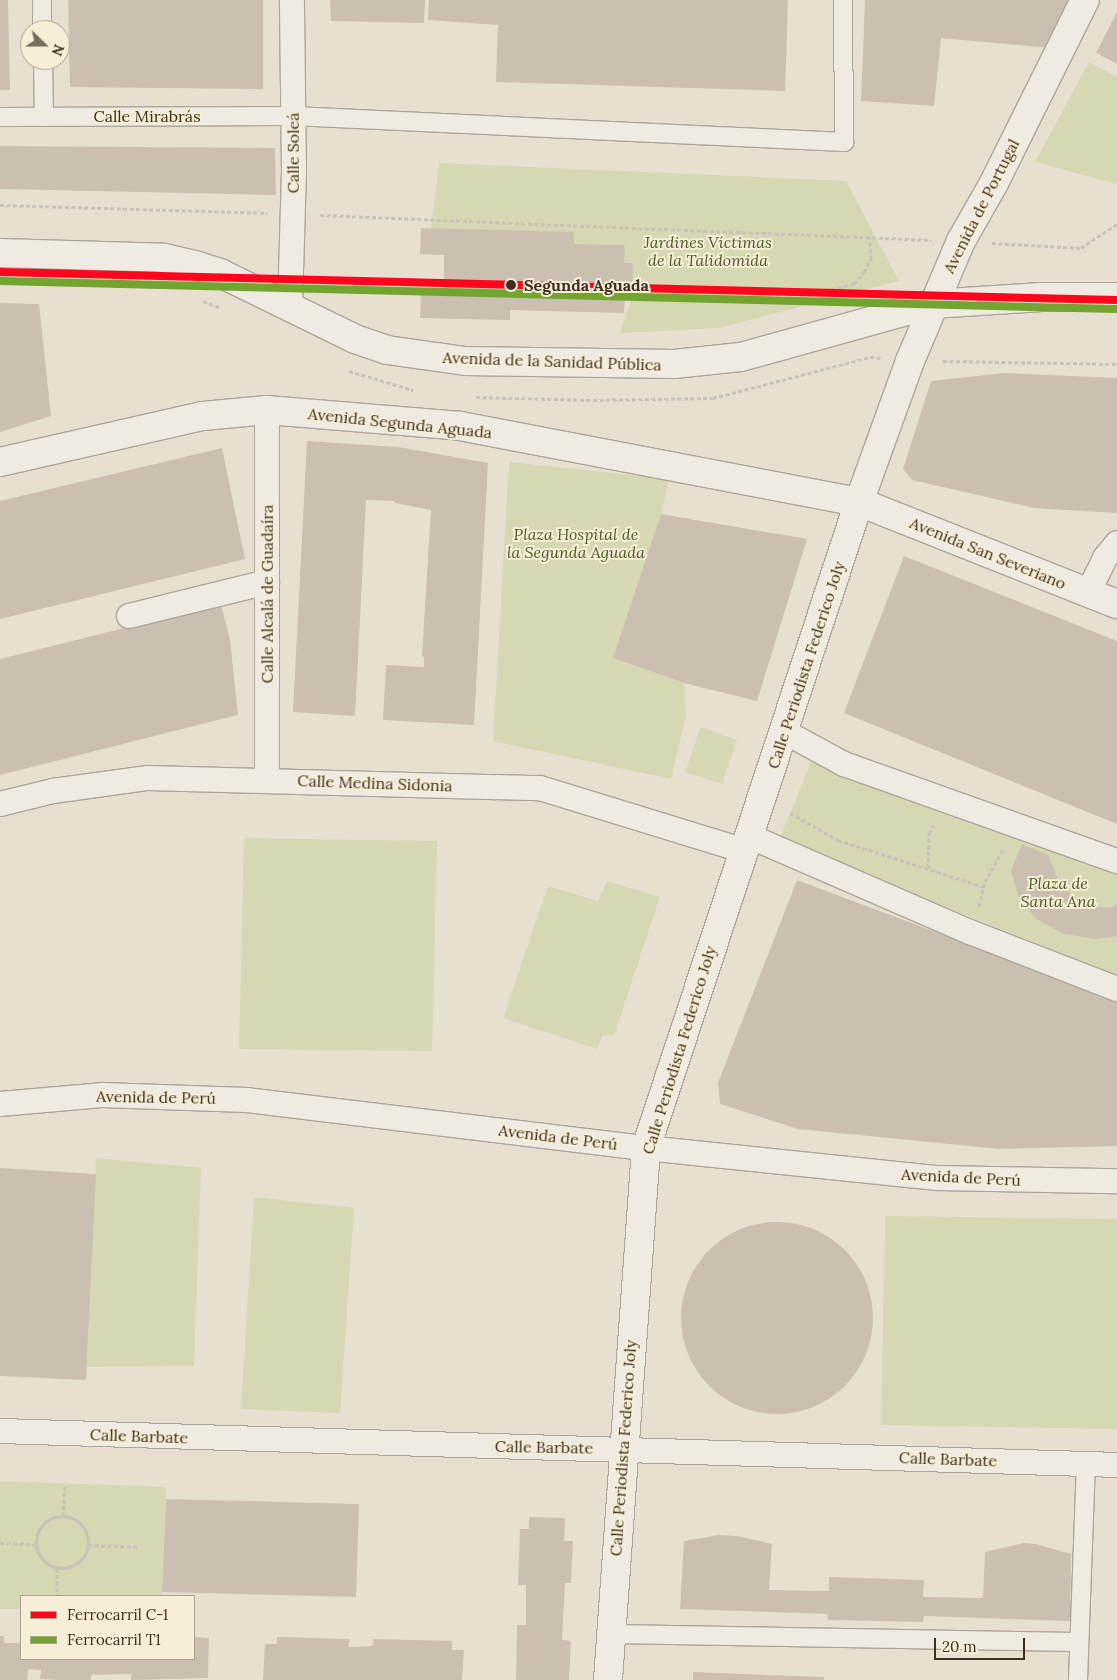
<!DOCTYPE html>
<meta charset="utf-8">
<style>
body{margin:0}
#map{position:relative;width:1117px;height:1680px;overflow:hidden;background:#e7e0d1;font-family:Lora,serif}
div>[style]{position:absolute}
.green>*{inset:0;background:#d6d7b3}
.building>*{inset:0;background:#cbbfb2}
.round{border-radius:50%}
.path>*{height:3px;margin-top:-1.5px;transform-origin:0;background:repeating-linear-gradient(90deg,#c8c2b9 0 4px,transparent 0 6.5px)}
.path>.ring{margin:-1.5px;padding:0;box-sizing:content-box;background:none;border:3px solid #c8c2b9;border-radius:50%}
.roads{filter:drop-shadow(1px 0 #ada599) drop-shadow(-1px 0 #ada599) drop-shadow(0 1px #ada599) drop-shadow(0 -1px #ada599)}
.pedestrian>*{height:18px;margin:-9px;padding:0 9px;transform-origin:9px;border-radius:9px;background:#efebe3}
.minor>*{height:24px;margin:-12px;padding:0 12px;transform-origin:12px;border-radius:12px;background:#efebe3}
.tertiary>*{height:28px;margin:-14px;padding:0 14px;transform-origin:14px;border-radius:14px;background:#efebe3}
.secondary>*{height:28px;margin:-14px;padding:0 14px;transform-origin:14px;border-radius:14px;background:#efebe3}
.rail-1>*{height:8px;margin:-4px;padding:0 4px;transform-origin:4px;border-radius:4px;background:#ff061d}
.rail-2>*{height:8px;margin:-4px;padding:0 4px;transform-origin:4px;border-radius:4px;background:#72a42f}
.dots>*{width:14px;height:14px;translate:-50% -50%;box-sizing:border-box;border:2px solid #f7eed8;border-radius:50%}
span{translate:-50% -50%;white-space:nowrap;text-align:center;line-height:1.15;-webkit-text-stroke:4px #f7eed8;paint-order:stroke}
.street-label{font-size:16px;color:#3d2e20}
.park-label{font-size:16px;color:#4d5a26;font-style:italic}
.stop-label{font-size:16px;color:#3d2e20;font-weight:700}
.left{translate:0 -50%;text-align:left}
.legend{position:absolute;left:20px;top:1595px;width:175px;height:65px;box-sizing:border-box;background:#f7eed8;border:1px solid #ada18e;margin:0;padding:6px 9px;list-style:none;font-size:15px;color:#3d2e20}
.legend li{display:flex;align-items:center;gap:10px;height:25px}
.legend b{width:25px;border:1px solid #ada18e}
.north{position:absolute;left:20px;top:20px;width:50px;height:50px;box-sizing:border-box;background:#f7eed8;border:1px solid #ada18e;border-radius:50%;rotate:112deg;font-size:14px;font-weight:700;line-height:20px;text-align:center;color:#3d2e20}
.north::after{content:'';display:block;margin:auto;width:18px;height:22px;background:#786c5e;clip-path:polygon(50% 0,100% 100%,50% 72%,0 100%)}
.scale{position:absolute;left:934px;top:1638px;width:91px;height:22px;box-sizing:border-box;border:2px solid #3d2e20;border-top:0;padding-left:6px;font-size:15px;line-height:18px;white-space:nowrap;color:#3d2e20;-webkit-text-stroke:4px #f7eed8;paint-order:stroke}
</style>
<div id="map">
<div class="green">
<div style="clip-path:polygon(1089px 62px,1117px 77px,1117px 184px,1035px 162px)"></div>
<div style="clip-path:polygon(439px 163px,846px 181px,899px 281px,719px 328px,620px 333px,632px 297px,624px 263px,624px 245px,574px 244px,574px 232px,431px 229px)"></div>
<div style="clip-path:polygon(509px 462px,669px 479px,661px 514px,613px 658px,684px 683px,686px 716px,671px 779px,493px 741px)"></div>
<div style="clip-path:polygon(701px 727px,737px 740px,722px 784px,685px 772px)"></div>
<div style="clip-path:polygon(817px 747px,1117px 854px,1117px 975px,779px 841px)"></div>
<div style="clip-path:polygon(244px 838px,437px 841px,432px 1051px,239px 1049px)"></div>
<div style="clip-path:polygon(607px 881px,660px 897px,614px 1036px,603px 1035px,597px 1049px,503px 1018px,548px 886px,598px 901px)"></div>
<div style="clip-path:polygon(96px 1158px,201px 1168px,194px 1366px,87px 1367px)"></div>
<div style="clip-path:polygon(254px 1197px,354px 1208px,340px 1413px,241px 1409px)"></div>
<div style="clip-path:polygon(885px 1216px,1117px 1219px,1117px 1429px,881px 1425px)"></div>
<div style="clip-path:polygon(0 1481px,166px 1487px,162px 1596px,21px 1596px,21px 1609px,0 1609px)"></div>
</div>
<div class="building">
<div style="clip-path:polygon(0 0,8px 0,10px 90px,0 90px)"></div>
<div style="clip-path:polygon(68px 0,263px 0,263px 89px,70px 87px)"></div>
<div style="clip-path:polygon(330px 0,425px 0,424px 23px,331px 21px)"></div>
<div style="clip-path:polygon(429px 0,788px 0,785px 91px,496px 82px,498px 25px,428px 20px)"></div>
<div style="clip-path:polygon(865px 0,1076px 0,1051px 48px,941px 38px,934px 106px,861px 101px)"></div>
<div style="clip-path:polygon(1117px 12px,1117px 64px,1096px 53px)"></div>
<div style="clip-path:polygon(0 146px,275px 148px,276px 195px,0 189px)"></div>
<div style="clip-path:polygon(421px 228px,574px 232px,574px 244px,625px 245px,624px 263px,633px 263px,632px 297px,625px 297px,624px 313px,510px 310px,510px 320px,420px 318px,421px 293px,444px 293px,444px 255px,420px 254px)"></div>
<div style="clip-path:polygon(0 303px,39px 304px,51px 416px,0 432px)"></div>
<div style="clip-path:polygon(1004px 373px,1117px 378px,1117px 513px,1034px 508px,912px 480px,903px 469px,931px 381px)"></div>
<div style="clip-path:polygon(307px 441px,398px 447px,488px 463px,474px 725px,383px 720px,386px 665px,424px 667px,424px 657px,422px 656px,431px 510px,395px 503px,395px 501px,366px 500px,355px 716px,293px 712px)"></div>
<div style="clip-path:polygon(222px 448px,245px 559px,0 619px,0 501px)"></div>
<div style="clip-path:polygon(661px 514px,807px 539px,757px 701px,684px 683px,613px 658px)"></div>
<div style="clip-path:polygon(904px 556px,1117px 641px,1117px 824px,844px 713px)"></div>
<div style="clip-path:polygon(221px 604px,230px 640px,238px 715px,0 775px,0 659px)"></div>
<div style="clip-path:polygon(1022px 844px,1048px 855px,1061px 887px,1087px 905px,1110px 908px,1117px 904px,1117px 936px,1096px 939px,1064px 934px,1035px 918px,1018px 895px,1011px 871px)"></div>
<div style="clip-path:polygon(797px 880px,1117px 1000px,1117px 1146px,1000px 1149px,798px 1129px,720px 1104px,718px 1083px)"></div>
<div style="clip-path:polygon(0 1168px,96px 1174px,86px 1380px,0 1376px)"></div>
<div class="round" style="left:681px;top:1222px;width:192px;height:192px"></div>
<div style="clip-path:polygon(166px 1499px,359px 1504px,356px 1597px,162px 1592px)"></div>
<div style="clip-path:polygon(529px 1517px,565px 1518px,564px 1541px,573px 1541px,571px 1583px,565px 1583px,562px 1640px,571px 1641px,569px 1680px,516px 1680px,517px 1625px,526px 1625px,526px 1585px,518px 1585px,520px 1529px,529px 1529px)"></div>
<div style="clip-path:polygon(719px 1535px,738px 1536px,772px 1544px,769px 1590px,829px 1591px,829px 1577px,924px 1580px,923px 1597px,983px 1598px,985px 1552px,1024px 1543px,1036px 1544px,1071px 1554px,1070px 1621px,924px 1616px,923px 1622px,828px 1620px,827px 1614px,680px 1609px,684px 1541px)"></div>
<div style="clip-path:polygon(0 1636px,4px 1636px,4px 1643px,21px 1643px,21px 1659px,194px 1659px,194px 1637px,209px 1638px,208px 1678px,131px 1680px,131px 1674px,122px 1674px,91px 1675px,91px 1680px,59px 1680px,40px 1679px,41px 1670px,28px 1669px,27px 1680px,0 1680px)"></div>
<div style="clip-path:polygon(277px 1637px,350px 1639px,348px 1647px,373px 1646px,373px 1639px,452px 1641px,452px 1650px,464px 1650px,462px 1680px,263px 1680px,265px 1644px,277px 1644px)"></div>
<div style="clip-path:polygon(693px 1672px,824px 1677px,824px 1680px,693px 1680px)"></div>
</div>
<div class="path">
<div style="left:0;top:205px;width:267px;rotate:1.7deg"></div>
<div style="left:320px;top:215px;width:612px;rotate:2.34deg"></div>
<div style="left:992px;top:243px;width:89px;rotate:3.2deg"></div>
<div style="left:1081px;top:248px;width:43px;rotate:-33.7deg"></div>
<div style="left:203px;top:301px;width:18px;rotate:22deg"></div>
<div style="left:825px;top:304px;width:14px;rotate:-90deg"></div>
<div style="left:825px;top:290px;width:30px;rotate:-12deg"></div>
<div style="left:854px;top:284px;width:16px;rotate:-50deg"></div>
<div style="left:864px;top:272px;width:15px;rotate:-62deg"></div>
<div style="left:871px;top:259px;width:22px;rotate:-93deg"></div>
<div style="left:943px;top:361px;width:174px;rotate:1deg"></div>
<div style="left:349px;top:371px;width:67px;rotate:16.5deg"></div>
<div style="left:476px;top:397px;width:117px;rotate:1.5deg"></div>
<div style="left:593px;top:400px;width:120px;rotate:-1deg"></div>
<div style="left:713px;top:398px;width:162px;rotate:-14.6deg"></div>
<div style="left:870px;top:357px;width:12px;rotate:5deg"></div>
<div style="left:790px;top:813px;width:55px;rotate:29.4deg"></div>
<div style="left:838px;top:840px;width:153px;rotate:17.8deg"></div>
<div style="left:928px;top:868px;width:35px;rotate:-88deg"></div>
<div style="left:929px;top:833px;width:9px;rotate:-58deg"></div>
<div style="left:979px;top:906px;width:25px;rotate:-76deg"></div>
<div style="left:985px;top:882px;width:37px;rotate:-61deg"></div>
<div class="ring" style="left:36px;top:1516px;width:49px;height:49px"></div>
<div style="left:63px;top:1516px;width:32px;rotate:-86deg"></div>
<div style="left:0;top:1543px;width:36px;rotate:2deg"></div>
<div style="left:88px;top:1545px;width:52px;rotate:2.2deg"></div>
<div style="left:57px;top:1568px;width:28px;rotate:90deg"></div>
</div>
<div class="roads">
<div class="pedestrian">
<div style="left:42px;top:0;width:30px;rotate:90deg"></div>
<div style="left:43px;top:60px;width:57px;rotate:89deg"></div>
<div style="left:0;top:117px;width:293px;rotate:-0.2deg"></div>
<div style="left:293px;top:116px;width:552px;rotate:2.7deg"></div>
<div style="left:844px;top:142px;width:142px;rotate:-90.4deg"></div>
<div style="left:609px;top:1634px;width:470px;rotate:1deg"></div>
<div style="left:1078px;top:1680px;width:216px;rotate:-87.9deg"></div>
</div>
<div class="minor">
<div style="left:290px;top:306px;width:135px;rotate:-88.3deg"></div>
<div style="left:294px;top:171px;width:171px;rotate:-90.7deg"></div>
<div style="left:267px;top:410px;width:369px;rotate:90deg"></div>
<div style="left:1088px;top:593px;width:39px;rotate:-64deg"></div>
<div style="left:1105px;top:558px;width:19px;rotate:-51deg"></div>
<div style="left:129px;top:616px;width:142px;rotate:-13.8deg"></div>
<div style="left:785px;top:732px;width:67px;rotate:28.5deg"></div>
<div style="left:844px;top:764px;width:290px;rotate:19.6deg"></div>
<div style="left:0;top:804px;width:55px;rotate:-13.8deg"></div>
<div style="left:53px;top:791px;width:96px;rotate:-7.8deg"></div>
<div style="left:148px;top:778px;width:392px;rotate:1.5deg"></div>
<div style="left:540px;top:788px;width:211px;rotate:17.1deg"></div>
<div style="left:749px;top:836px;width:241px;rotate:23.5deg"></div>
<div style="left:970px;top:932px;width:158px;rotate:21.2deg"></div>
<div style="left:0;top:1104px;width:102px;rotate:-5deg"></div>
<div style="left:102px;top:1095px;width:145px;rotate:2deg"></div>
<div style="left:247px;top:1100px;width:402px;rotate:6.9deg"></div>
<div style="left:646px;top:1148px;width:293px;rotate:5.9deg"></div>
<div style="left:937px;top:1178px;width:180px;rotate:1deg"></div>
<div style="left:0;top:1431px;width:1118px;rotate:1.74deg"></div>
</div>
<div class="tertiary">
<div style="left:0;top:462px;width:208px;rotate:-12.8deg"></div>
<div style="left:203px;top:416px;width:64px;rotate:-5.4deg"></div>
<div style="left:267px;top:410px;width:194px;rotate:4.7deg"></div>
<div style="left:460px;top:426px;width:406px;rotate:10.8deg"></div>
<div style="left:859px;top:502px;width:277px;rotate:21.6deg"></div>
<div style="left:608px;top:1680px;width:533px;rotate:-85.91deg"></div>
<div style="left:646px;top:1148px;width:680px;rotate:-71.75deg"></div>
<div style="left:859px;top:502px;width:150px;rotate:-70.1deg"></div>
<div style="left:910px;top:361px;width:130px;rotate:-67deg"></div>
<div style="left:961px;top:241px;width:67px;rotate:-60.4deg"></div>
<div style="left:994px;top:183px;width:204px;rotate:-63.6deg"></div>
</div>
<div class="secondary">
<div style="left:0;top:253px;width:164px;rotate:1.7deg"></div>
<div style="left:164px;top:258px;width:32px;rotate:13deg"></div>
<div style="left:195px;top:265px;width:28px;rotate:18deg"></div>
<div style="left:222px;top:274px;width:148px;rotate:26deg"></div>
<div style="left:355px;top:339px;width:34px;rotate:19deg"></div>
<div style="left:387px;top:350px;width:79px;rotate:8deg"></div>
<div style="left:465px;top:361px;width:209px;rotate:0.8deg"></div>
<div style="left:674px;top:364px;width:67px;rotate:-6deg"></div>
<div style="left:741px;top:357px;width:198px;rotate:-15.5deg"></div>
<div style="left:932px;top:304px;width:110px;rotate:-3.6deg"></div>
<div style="left:1042px;top:297px;width:75px"></div>
</div>
</div>
<div class="rail-1">
<div style="left:0;top:272px;width:1117px;rotate:1.44deg"></div>
</div>
<div class="rail-2">
<div style="left:0;top:281px;width:1117px;rotate:1.44deg"></div>
</div>
<div class="dots">
<div style="left:511px;top:285px;background:#3d2e20"></div>
</div>
<div class="street-label">
<span style="left:147px;top:116px">Calle Mirabrás</span>
<span style="left:293px;top:153px;rotate:-90deg">Calle Soleá</span>
<span style="left:981px;top:206px;rotate:-63deg">Avenida de Portugal</span>
<span style="left:552px;top:361px;rotate:2deg">Avenida de la Sanidad Pública</span>
<span style="left:400px;top:423px;rotate:6deg">Avenida Segunda Aguada</span>
<span style="left:988px;top:553px;rotate:22deg">Avenida San Severiano</span>
<span style="left:267px;top:594px;rotate:-90deg">Calle Alcalá de Guadaíra</span>
<span style="left:806px;top:665px;rotate:-72deg">Calle Periodista Federico Joly</span>
<span style="left:375px;top:783px;rotate:2deg">Calle Medina Sidonia</span>
<span style="left:679px;top:1050px;rotate:-73deg">Calle Periodista Federico Joly</span>
<span style="left:156px;top:1097px;rotate:1deg">Avenida de Perú</span>
<span style="left:558px;top:1137px;rotate:7deg">Avenida de Perú</span>
<span style="left:961px;top:1177px;rotate:3deg">Avenida de Perú</span>
<span style="left:139px;top:1436px;rotate:2deg">Calle Barbate</span>
<span style="left:544px;top:1447px;rotate:1deg">Calle Barbate</span>
<span style="left:623px;top:1448px;rotate:-86deg">Calle Periodista Federico Joly</span>
<span style="left:948px;top:1459px;rotate:2deg">Calle Barbate</span>
</div>
<div class="park-label">
<span style="left:708px;top:251px">Jardines Víctimas<br>de la Talidomida</span>
<span style="left:576px;top:543px">Plaza Hospital de<br>la Segunda Aguada</span>
<span style="left:1058px;top:892px">Plaza de<br>Santa Ana</span>
</div>
<div class="stop-label">
<span class="left" style="left:524px;top:285px">Segunda Aguada</span>
</div>
<ul class="legend">
<li><b style="height:6px;background:#ff061d"></b>Ferrocarril C-1</li>
<li><b style="height:6px;background:#72a42f"></b>Ferrocarril T1</li>
</ul>
<div class="north">N</div>
<div class="scale">20 m</div>
</div>
